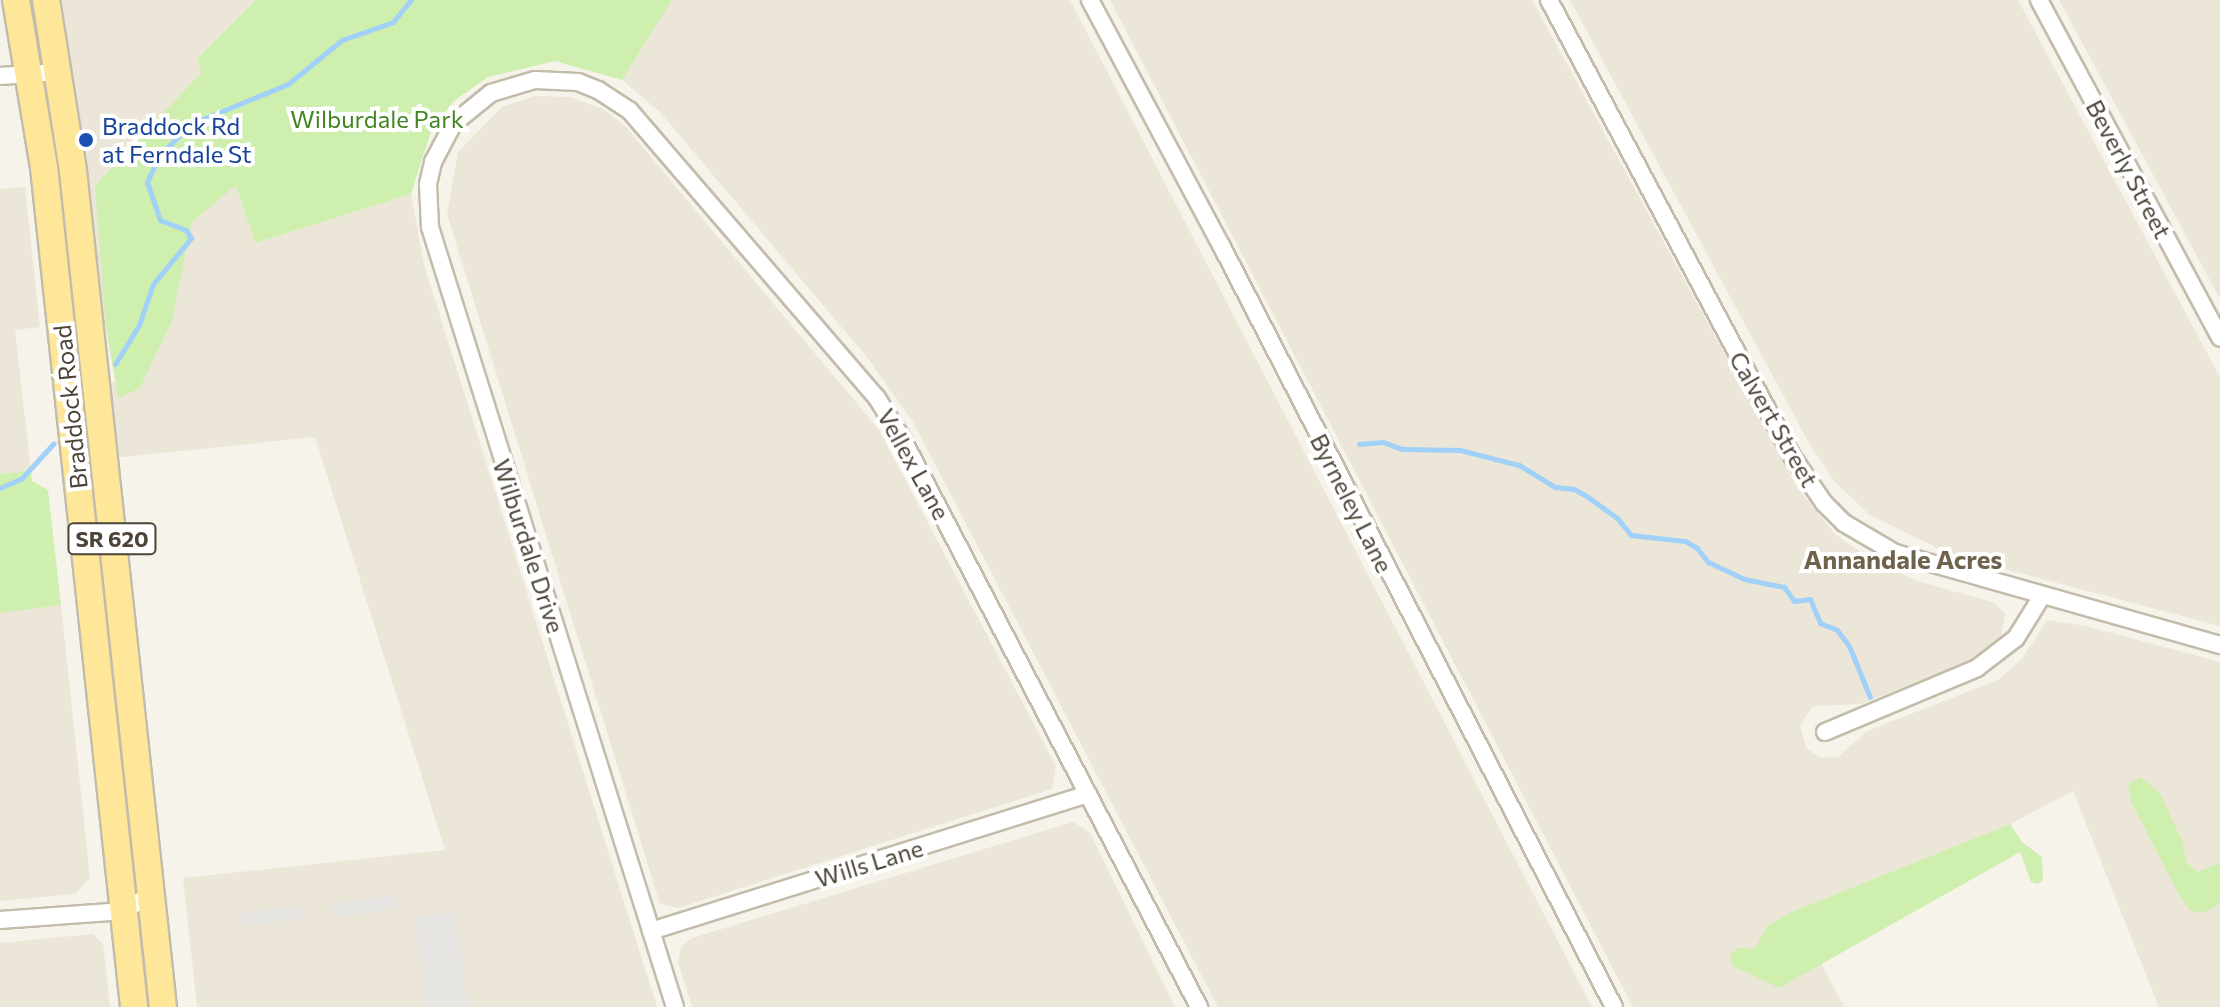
<!DOCTYPE html>
<style>
body{margin:0}
#map{position:relative;width:2220px;height:1007px;overflow:hidden;background:#f6f3ea;font-family:Commissioner,sans-serif}
div>[style]{position:absolute}
.residential>*{inset:0;background:#ebe6d7}
.green>*{inset:0;background:#cfefaf}
.parking>*{inset:0;background:#e8e6e2}
.stream>*{height:5px;margin:-2.5px;padding:0 2.5px;transform-origin:2.5px;border-radius:2.5px;background:#a1d0f9}
.roads{filter:drop-shadow(2px 0 #c3bcab) drop-shadow(-2px 0 #c3bcab) drop-shadow(0 2px #c3bcab) drop-shadow(0 -2px #c3bcab)}
.minor>*{height:16px;margin:-8px;padding:0 8px;transform-origin:8px;border-radius:8px;background:#fff}
.primary>*{height:26px;margin:-13px;padding:0 13px;transform-origin:13px;border-radius:13px;background:#ffe79a}
.dots>*{width:22px;height:22px;translate:-50% -50%;box-sizing:border-box;border:4px solid #fff;border-radius:50%}
span{translate:-50% -50%;white-space:nowrap;text-align:center;line-height:1.15;-webkit-text-stroke:8px #fff;paint-order:stroke}
.shield-label span{padding:2px 6px;background:#fff;border:2px solid;border-radius:6px;-webkit-text-stroke-width:0}
.shield-label{font-size:22px;color:#4c4437;font-weight:700}
.park-label{font-size:24px;color:#438522}
.transit-label{font-size:24px;color:#164399}
.left{translate:0 -50%;text-align:left}
.street-label{font-size:24px;color:#4c4437}
.neighbourhood-label{font-size:26px;color:#70634d;font-weight:700}
</style>
<div id="map">
<div class="residential">
<div style="clip-path:polygon(54px 0,256px 0,197px 60px,255px 243px,411px 194px,424px 265px,657px 1007px,197px 1007px,183px 878px,445px 850px,315px 437px,113px 458px,104px 382px,117px 382px,111px 325px,96px 326px)"></div>
<div style="clip-path:polygon(672px 0,1070px 0,1592px 1007px,1218px 1007px,913px 422px,866px 356px,659px 111px,622px 80px)"></div>
<div style="clip-path:polygon(1110px 0,1532px 0,1798px 489px,1836px 535px,1869px 558px,1917px 581px,1995px 603px,2005px 614px,2000px 639px,1975px 660px,1861px 704px,1813px 706px,1800px 725px,1806px 748px,1821px 758px,1838px 757px,1867px 731px,1998px 680px,2022px 659px,2047px 620px,2086px 626px,2220px 662px,2220px 1007px,2159px 1007px,2073px 791px,2010px 824px,1794px 911px,1844px 1007px,1633px 1007px)"></div>
<div style="clip-path:polygon(1570px 0,2018px 0,2220px 377px,2220px 626px,1952px 555px,1870px 515px,1835px 482px,1809px 443px)"></div>
<div style="clip-path:polygon(2059px 0,2220px 0,2220px 299px)"></div>
<div style="clip-path:polygon(535px 96px,570px 97px,603px 109px,625px 126px,879px 430px,1056px 766px,1052px 789px,678px 908px,660px 904px,447px 214px,458px 152px,502px 107px)"></div>
<div style="clip-path:polygon(25px 187px,40px 327px,15px 330px,31px 471px,0 474px,0 189px)"></div>
<div style="clip-path:polygon(61px 605px,90px 878px,75px 894px,0 901px,0 612px)"></div>
<div style="clip-path:polygon(1073px 822px,1090px 833px,1175px 1007px,692px 1007px,678px 962px,681px 947px,692px 938px)"></div>
<div style="clip-path:polygon(93px 934px,103px 944px,110px 1007px,0 1007px,0 943px)"></div>
</div>
<div class="green">
<div style="clip-path:polygon(256px 0,672px 0,622px 80px,555px 61px,488px 77px,454px 101px,432px 128px,411px 194px,255px 243px,236px 185px,192px 222px,172px 320px,140px 388px,118px 398px,106px 328px,95px 186px,201px 73px,197px 59px)"></div>
<div style="clip-path:polygon(31px 471px,32px 481px,48px 490px,61px 605px,0 613px,0 474px)"></div>
<div style="clip-path:polygon(2140px 777px,2160px 793px,2183px 843px,2186px 862px,2197px 872px,2220px 863px,2220px 902px,2214px 908px,2203px 913px,2190px 910px,2180px 897px,2131px 801px,2128px 784px)"></div>
<div style="clip-path:polygon(2010px 824px,2023px 843px,2042px 857px,2043px 880px,2038px 884px,2031px 882px,2020px 852px,1779px 988px,1733px 966px,1730px 954px,1738px 948px,1755px 949px,1767px 926px,1794px 911px)"></div>
</div>
<div class="parking">
<div style="clip-path:polygon(396px 895px,398px 909px,334px 917px,332px 903px)"></div>
<div style="clip-path:polygon(304px 906px,306px 918px,242px 926px,240px 913px)"></div>
<div style="clip-path:polygon(456px 912px,468px 1007px,426px 1007px,415px 917px)"></div>
</div>
<div class="stream">
<div style="left:115px;top:364px;width:46px;rotate:-58.4deg"></div>
<div style="left:139px;top:325px;width:43px;rotate:-71.1deg"></div>
<div style="left:153px;top:284px;width:60px;rotate:-50.4deg"></div>
<div style="left:191px;top:238px;width:9px;rotate:-122deg"></div>
<div style="left:186px;top:230px;width:28px;rotate:-159deg"></div>
<div style="left:160px;top:220px;width:40px;rotate:-108.9deg"></div>
<div style="left:147px;top:182px;width:31px;rotate:-65deg"></div>
<div style="left:160px;top:154px;width:45px;rotate:-43.2deg"></div>
<div style="left:193px;top:123px;width:103px;rotate:-22.3deg"></div>
<div style="left:288px;top:84px;width:70px;rotate:-39.2deg"></div>
<div style="left:342px;top:40px;width:54px;rotate:-19.4deg"></div>
<div style="left:393px;top:22px;width:28px;rotate:-51deg"></div>
<div style="left:1359px;top:444px;width:24px;rotate:-5deg"></div>
<div style="left:1383px;top:442px;width:20px;rotate:20deg"></div>
<div style="left:1402px;top:449px;width:58px;rotate:1deg"></div>
<div style="left:1460px;top:450px;width:61px;rotate:14.3deg"></div>
<div style="left:1519px;top:465px;width:42px;rotate:31.4deg"></div>
<div style="left:1555px;top:487px;width:19px;rotate:6deg"></div>
<div style="left:1574px;top:489px;width:16px;rotate:30deg"></div>
<div style="left:1588px;top:497px;width:37px;rotate:36deg"></div>
<div style="left:1618px;top:519px;width:21px;rotate:51deg"></div>
<div style="left:1631px;top:535px;width:54px;rotate:6.3deg"></div>
<div style="left:1685px;top:541px;width:14px;rotate:30deg"></div>
<div style="left:1697px;top:548px;width:18px;rotate:52deg"></div>
<div style="left:1708px;top:562px;width:40px;rotate:25deg"></div>
<div style="left:1744px;top:579px;width:41px;rotate:11.3deg"></div>
<div style="left:1784px;top:587px;width:17px;rotate:54deg"></div>
<div style="left:1794px;top:601px;width:16px;rotate:-7deg"></div>
<div style="left:1810px;top:599px;width:26px;rotate:67deg"></div>
<div style="left:1820px;top:623px;width:18px;rotate:22deg"></div>
<div style="left:1837px;top:630px;width:20px;rotate:53deg"></div>
<div style="left:1849px;top:646px;width:55px;rotate:67.6deg"></div>
<div style="left:0;top:488px;width:24px;rotate:-24deg"></div>
<div style="left:22px;top:478px;width:47px;rotate:-47.6deg"></div>
</div>
<div class="roads">
<div class="minor">
<div style="left:1090px;top:0;width:278px;rotate:61.9deg"></div>
<div style="left:1221px;top:245px;width:857px;rotate:62.72deg"></div>
<div style="left:1549px;top:0;width:517px;rotate:61.95deg"></div>
<div style="left:1792px;top:456px;width:57px;rotate:55.8deg"></div>
<div style="left:1824px;top:503px;width:28px;rotate:45deg"></div>
<div style="left:1844px;top:523px;width:59px;rotate:30.5deg"></div>
<div style="left:1895px;top:553px;width:338px;rotate:15.8deg"></div>
<div style="left:2039px;top:0;width:383px;rotate:61.8deg"></div>
<div style="left:0;top:76px;width:60px;rotate:-3.8deg"></div>
<div style="left:1825px;top:732px;width:165px;rotate:-22.8deg"></div>
<div style="left:1977px;top:668px;width:49px;rotate:-37.6deg"></div>
<div style="left:2016px;top:638px;width:49px;rotate:-58.2deg"></div>
<div style="left:0;top:920px;width:124px;rotate:-4.2deg"></div>
<div style="left:124px;top:911px;width:31px;rotate:-32deg"></div>
<div style="left:651px;top:931px;width:458px;rotate:-17.4deg"></div>
<div style="left:675px;top:1007px;width:818px;rotate:-107.44deg"></div>
<div style="left:430px;top:227px;width:43px;rotate:-92.7deg"></div>
<div style="left:428px;top:184px;width:23px;rotate:-77deg"></div>
<div style="left:433px;top:162px;width:43px;rotate:-62.2deg"></div>
<div style="left:453px;top:124px;width:49px;rotate:-39.2deg"></div>
<div style="left:491px;top:93px;width:46px;rotate:-16.5deg"></div>
<div style="left:535px;top:80px;width:43px;rotate:2.7deg"></div>
<div style="left:578px;top:82px;width:22px;rotate:22deg"></div>
<div style="left:598px;top:90px;width:38px;rotate:33deg"></div>
<div style="left:630px;top:111px;width:379px;rotate:49.3deg"></div>
<div style="left:877px;top:398px;width:49px;rotate:58.2deg"></div>
<div style="left:903px;top:440px;width:640px;rotate:62.43deg"></div>
</div>
<div class="primary">
<div style="left:16px;top:0;width:169px;rotate:80.5deg"></div>
<div style="left:44px;top:167px;width:845px;rotate:83.88deg"></div>
<div style="left:46px;top:0;width:173px;rotate:81deg"></div>
<div style="left:73px;top:171px;width:841px;rotate:83.86deg"></div>
</div>
</div>
<div class="dots">
<div style="left:86px;top:140px;background:#1a4fb4"></div>
</div>
<div class="shield-label">
<span style="left:112px;top:539px">SR 620</span>
</div>
<div class="park-label">
<span style="left:377px;top:119px">Wilburdale Park</span>
</div>
<div class="transit-label">
<span class="left" style="left:102px;top:140px">Braddock Rd<br>at Ferndale St</span>
</div>
<div class="street-label">
<span style="left:2129px;top:169px;rotate:62deg">Beverly Street</span>
<span style="left:70px;top:407px;rotate:-96deg">Braddock Road</span>
<span style="left:1774px;top:419px;rotate:60deg">Calvert Street</span>
<span style="left:914px;top:464px;rotate:61deg">Vellex Lane</span>
<span style="left:1352px;top:503px;rotate:63deg">Byrneley Lane</span>
<span style="left:529px;top:546px;rotate:72deg">Wilburdale Drive</span>
<span style="left:869px;top:863px;rotate:-17deg">Wills Lane</span>
</div>
<div class="neighbourhood-label">
<span style="left:1903px;top:559px">Annandale Acres</span>
</div>
</div>
